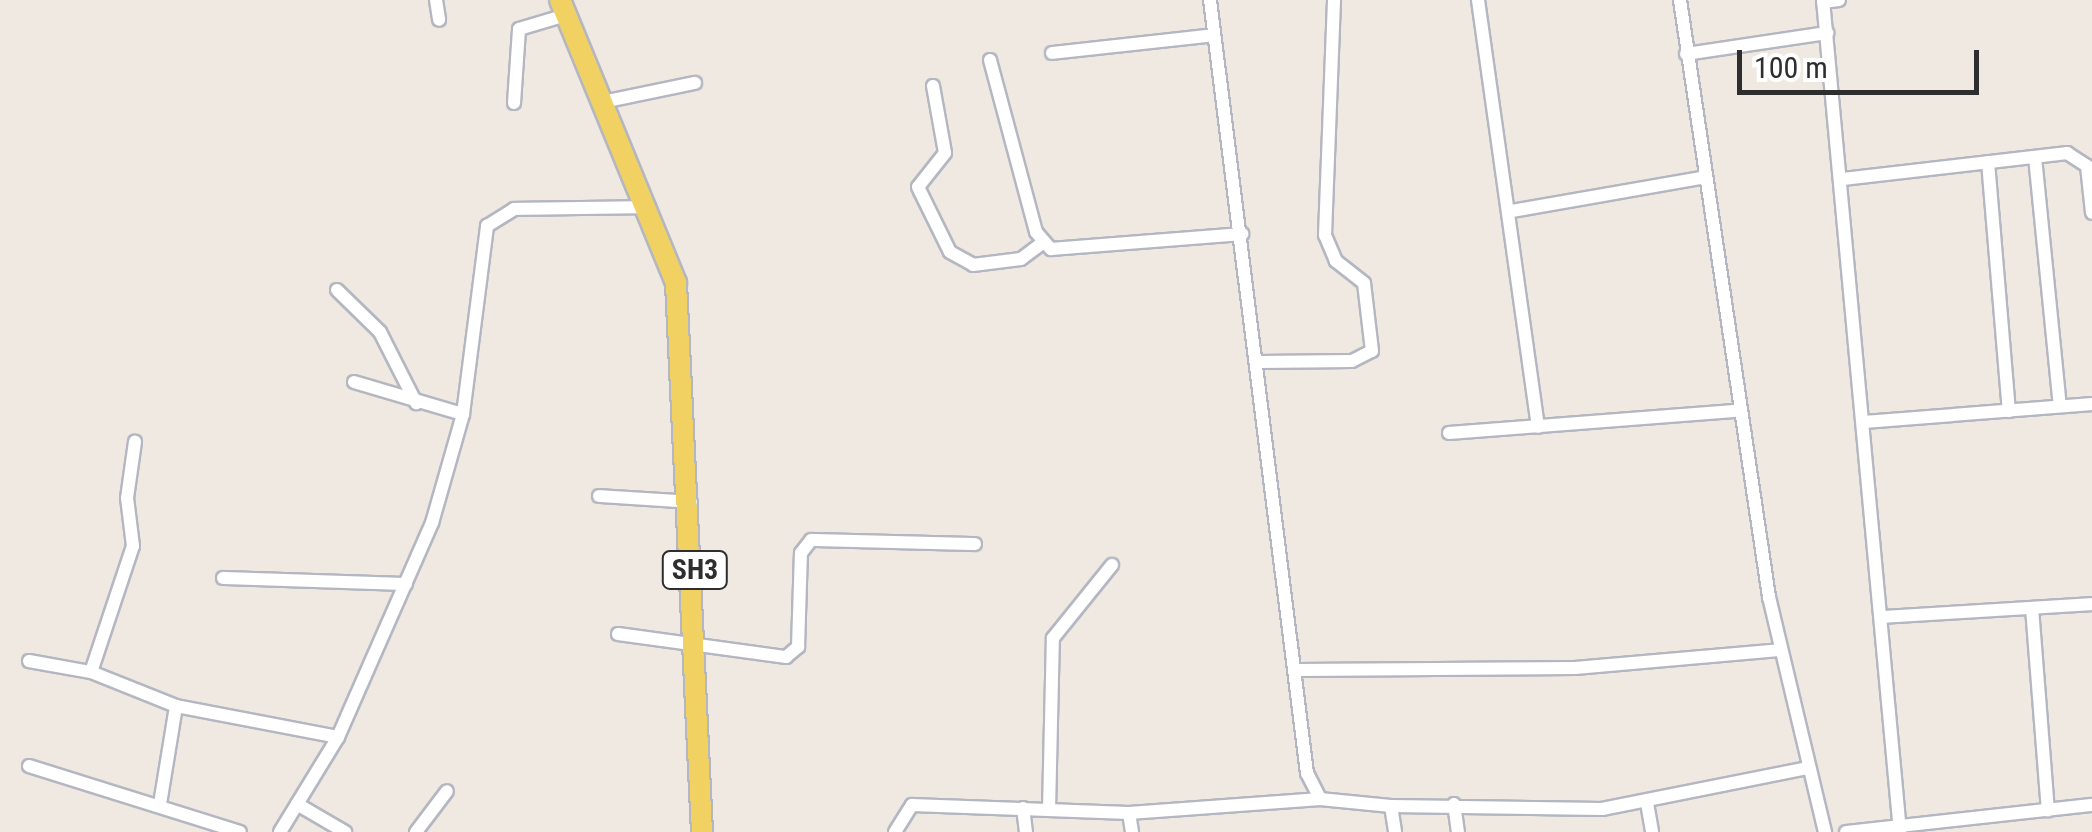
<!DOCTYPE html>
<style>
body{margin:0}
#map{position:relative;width:2092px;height:832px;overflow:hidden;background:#efe9e1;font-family:"Roboto Condensed",sans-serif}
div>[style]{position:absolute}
.roads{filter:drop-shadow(2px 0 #b4b7c1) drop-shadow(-2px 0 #b4b7c1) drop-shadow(0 2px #b4b7c1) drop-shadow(0 -2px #b4b7c1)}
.minor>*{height:12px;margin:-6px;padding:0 6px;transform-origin:6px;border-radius:6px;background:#fff}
.primary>*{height:20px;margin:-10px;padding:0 10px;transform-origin:10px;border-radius:10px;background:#f2d163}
span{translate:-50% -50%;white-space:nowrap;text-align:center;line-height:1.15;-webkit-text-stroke:9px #fff;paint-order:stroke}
.shield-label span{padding:2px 8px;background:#fff;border:2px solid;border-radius:8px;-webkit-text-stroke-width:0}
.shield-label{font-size:28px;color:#2e2e2e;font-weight:700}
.scale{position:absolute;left:1737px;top:50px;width:242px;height:45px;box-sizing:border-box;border:5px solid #2e2e2e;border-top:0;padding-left:12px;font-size:30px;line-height:35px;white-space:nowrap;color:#2e2e2e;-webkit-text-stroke:8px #fff;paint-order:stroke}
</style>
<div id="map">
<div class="roads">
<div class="minor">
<div style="left:436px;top:0;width:20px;rotate:81deg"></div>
<div style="left:1210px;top:0;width:779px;rotate:82.85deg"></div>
<div style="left:1307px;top:773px;width:29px;rotate:63deg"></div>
<div style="left:1320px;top:799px;width:71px;rotate:5.6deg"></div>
<div style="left:1391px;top:806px;width:26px;rotate:81deg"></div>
<div style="left:1478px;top:0;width:431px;rotate:82deg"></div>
<div style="left:1680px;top:0;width:604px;rotate:81.52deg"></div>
<div style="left:1769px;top:597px;width:242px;rotate:76.6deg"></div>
<div style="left:1823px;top:0;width:836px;rotate:84.71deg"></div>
<div style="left:1823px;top:2px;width:16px;rotate:-7deg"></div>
<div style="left:1052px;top:53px;width:163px;rotate:-6.3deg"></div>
<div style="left:1686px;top:54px;width:143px;rotate:-8.5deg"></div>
<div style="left:990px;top:60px;width:178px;rotate:75deg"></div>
<div style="left:1036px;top:232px;width:23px;rotate:49deg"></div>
<div style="left:1051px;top:249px;width:192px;rotate:-4.5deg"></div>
<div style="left:933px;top:86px;width:68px;rotate:79.8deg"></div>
<div style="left:945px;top:153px;width:43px;rotate:128.5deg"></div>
<div style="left:918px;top:187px;width:72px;rotate:63.8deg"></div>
<div style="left:950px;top:252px;width:26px;rotate:29deg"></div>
<div style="left:973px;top:265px;width:48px;rotate:-7.1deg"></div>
<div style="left:1021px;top:259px;width:26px;rotate:-37deg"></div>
<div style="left:603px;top:102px;width:94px;rotate:-11.7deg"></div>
<div style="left:514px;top:103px;width:74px;rotate:-86.1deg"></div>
<div style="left:519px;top:29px;width:49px;rotate:-16.6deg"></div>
<div style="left:2035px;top:157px;width:250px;rotate:84.3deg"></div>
<div style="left:1988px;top:162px;width:250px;rotate:85.2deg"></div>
<div style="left:1843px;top:179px;width:226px;rotate:-6.6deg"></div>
<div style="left:2067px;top:153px;width:24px;rotate:33deg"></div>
<div style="left:2087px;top:166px;width:47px;rotate:83.9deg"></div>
<div style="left:1512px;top:211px;width:192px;rotate:-9.9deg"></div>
<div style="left:337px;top:290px;width:60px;rotate:44.3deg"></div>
<div style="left:380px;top:332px;width:80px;rotate:63.1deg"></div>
<div style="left:1260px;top:362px;width:92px;rotate:-0.6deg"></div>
<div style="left:1352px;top:361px;width:22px;rotate:-27deg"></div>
<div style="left:1372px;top:351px;width:68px;rotate:-96.7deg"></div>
<div style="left:1364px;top:283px;width:36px;rotate:-142deg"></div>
<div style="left:1336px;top:261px;width:28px;rotate:-113deg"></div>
<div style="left:1325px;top:235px;width:235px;rotate:-87.8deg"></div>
<div style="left:354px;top:382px;width:114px;rotate:16.4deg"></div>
<div style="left:1864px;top:422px;width:229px;rotate:-4.5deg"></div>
<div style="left:1449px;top:433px;width:289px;rotate:-4.4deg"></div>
<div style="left:599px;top:496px;width:92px;rotate:3.7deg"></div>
<div style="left:223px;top:578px;width:183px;rotate:1.9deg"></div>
<div style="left:2032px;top:608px;width:203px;rotate:85.5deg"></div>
<div style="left:1882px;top:617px;width:210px;rotate:-3.5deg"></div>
<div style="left:618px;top:634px;width:170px;rotate:7.8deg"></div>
<div style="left:786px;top:657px;width:16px;rotate:-40deg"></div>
<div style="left:798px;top:647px;width:94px;rotate:-88.2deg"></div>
<div style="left:801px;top:553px;width:16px;rotate:-52deg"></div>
<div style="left:811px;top:540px;width:164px;rotate:1.4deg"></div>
<div style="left:29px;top:661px;width:63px;rotate:10.1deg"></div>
<div style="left:91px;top:672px;width:92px;rotate:21.8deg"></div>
<div style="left:176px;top:706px;width:165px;rotate:10.8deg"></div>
<div style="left:1298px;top:670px;width:277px;rotate:-0.4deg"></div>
<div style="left:1575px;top:668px;width:205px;rotate:-5deg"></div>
<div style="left:91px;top:672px;width:133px;rotate:-71.6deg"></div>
<div style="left:133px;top:546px;width:48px;rotate:-97.1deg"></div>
<div style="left:127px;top:498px;width:57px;rotate:-81.9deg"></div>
<div style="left:29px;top:766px;width:221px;rotate:17.4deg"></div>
<div style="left:1647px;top:803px;width:29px;rotate:80deg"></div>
<div style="left:160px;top:804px;width:99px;rotate:-80.7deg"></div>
<div style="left:297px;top:804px;width:56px;rotate:30.3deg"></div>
<div style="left:1454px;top:804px;width:28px;rotate:82deg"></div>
<div style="left:1391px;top:806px;width:211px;rotate:0.8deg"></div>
<div style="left:1602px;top:809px;width:209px;rotate:-11.3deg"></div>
<div style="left:1023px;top:808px;width:24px;rotate:83deg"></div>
<div style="left:1049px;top:810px;width:172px;rotate:-88.7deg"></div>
<div style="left:1053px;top:638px;width:94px;rotate:-51.1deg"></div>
<div style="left:1129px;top:813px;width:19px;rotate:81deg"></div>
<div style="left:280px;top:832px;width:111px;rotate:-58.6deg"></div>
<div style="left:338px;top:737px;width:234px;rotate:-66.3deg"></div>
<div style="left:432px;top:523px;width:113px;rotate:-74.1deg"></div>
<div style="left:463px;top:414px;width:190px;rotate:-82.7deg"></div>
<div style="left:487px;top:226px;width:32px;rotate:-32deg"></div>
<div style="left:514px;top:209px;width:135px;rotate:-0.8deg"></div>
<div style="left:416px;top:832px;width:51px;rotate:-52.9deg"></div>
<div style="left:895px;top:832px;width:32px;rotate:-58deg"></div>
<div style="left:912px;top:805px;width:217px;rotate:2.1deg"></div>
<div style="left:1129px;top:813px;width:192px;rotate:-4.2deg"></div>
<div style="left:1846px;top:832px;width:247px;rotate:-6.3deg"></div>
</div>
<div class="primary">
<div style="left:560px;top:0;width:306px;rotate:67.7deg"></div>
<div style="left:676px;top:283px;width:550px;rotate:87.29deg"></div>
</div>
</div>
<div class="shield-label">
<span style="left:695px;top:570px">SH3</span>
</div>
<div class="scale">100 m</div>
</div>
